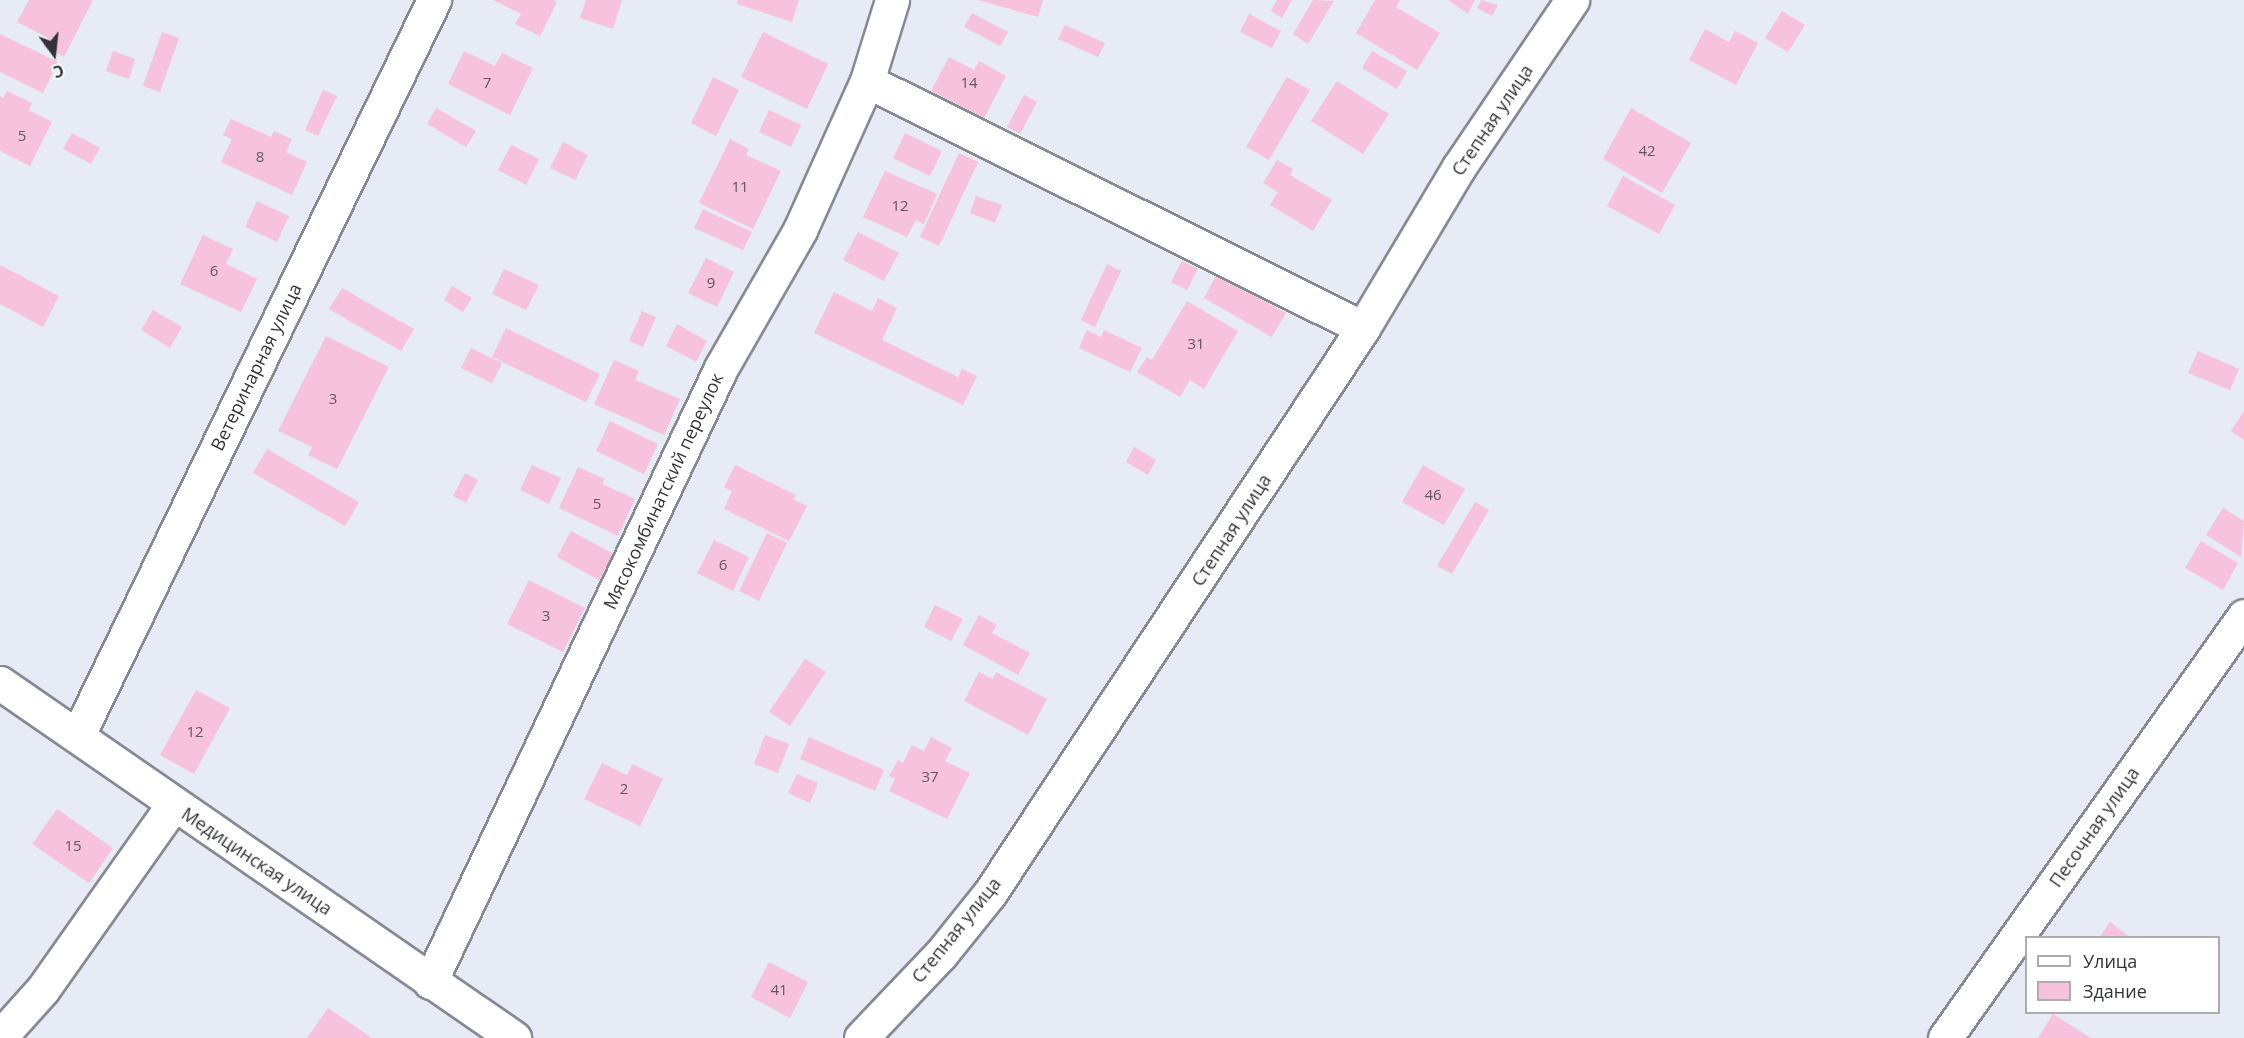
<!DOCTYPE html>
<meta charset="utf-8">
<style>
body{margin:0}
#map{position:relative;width:2244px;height:1038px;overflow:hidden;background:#e6ebf5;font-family:"Open Sans",sans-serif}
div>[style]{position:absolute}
.building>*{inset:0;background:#f7c2dc}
.roads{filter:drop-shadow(2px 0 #868a93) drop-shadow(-2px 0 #868a93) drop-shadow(0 2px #868a93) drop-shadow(0 -2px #868a93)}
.minor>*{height:33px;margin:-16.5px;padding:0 16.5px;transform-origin:16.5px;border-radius:16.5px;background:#fff}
span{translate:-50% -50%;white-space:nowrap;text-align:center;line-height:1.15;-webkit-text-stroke:4.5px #fff;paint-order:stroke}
.number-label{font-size:15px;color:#625760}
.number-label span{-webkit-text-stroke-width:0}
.street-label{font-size:18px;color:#313336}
.legend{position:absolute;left:2025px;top:936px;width:195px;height:78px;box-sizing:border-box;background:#fff;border:2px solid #adadaf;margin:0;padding:8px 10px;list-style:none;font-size:18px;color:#313336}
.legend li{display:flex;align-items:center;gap:12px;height:30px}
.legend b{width:30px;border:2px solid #adadaf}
.north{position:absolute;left:24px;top:24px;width:60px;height:60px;-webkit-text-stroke:4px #fff;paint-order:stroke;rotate:165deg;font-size:16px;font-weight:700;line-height:24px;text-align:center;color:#313336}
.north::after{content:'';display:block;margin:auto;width:21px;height:27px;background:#313336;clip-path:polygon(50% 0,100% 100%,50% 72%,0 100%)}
</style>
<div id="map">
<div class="building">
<div style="clip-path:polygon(29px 0,93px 0,64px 57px,43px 46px,48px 38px,17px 22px)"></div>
<div style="clip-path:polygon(493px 0,553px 0,557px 2px,540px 36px,515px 24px,521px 14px)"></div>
<div style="clip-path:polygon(586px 0,622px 0,613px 29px,580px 18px)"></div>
<div style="clip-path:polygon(738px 0,799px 0,792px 22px,737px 4px)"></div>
<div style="clip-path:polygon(978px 0,1043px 0,1038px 17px)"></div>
<div style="clip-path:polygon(1277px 0,1292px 0,1282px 18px,1271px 11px)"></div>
<div style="clip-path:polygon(1313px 0,1334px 1px,1308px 44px,1293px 34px)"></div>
<div style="clip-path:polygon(1375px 0,1400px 0,1396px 7px,1440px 33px,1417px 70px,1356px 33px)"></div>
<div style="clip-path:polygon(1448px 0,1475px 0,1468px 14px)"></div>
<div style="clip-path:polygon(1481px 0,1498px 5px,1492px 16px,1477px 8px)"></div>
<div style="clip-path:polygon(1782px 11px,1805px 25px,1788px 52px,1765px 38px)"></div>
<div style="clip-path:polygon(972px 13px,1008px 32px,1000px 46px,964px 27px)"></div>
<div style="clip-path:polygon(1249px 14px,1281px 31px,1272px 48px,1240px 32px)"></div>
<div style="clip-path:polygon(1065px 25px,1105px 43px,1098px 57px,1058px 39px)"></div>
<div style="clip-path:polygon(1705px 29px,1729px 42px,1735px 31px,1758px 43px,1736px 85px,1689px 60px)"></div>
<div style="clip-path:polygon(162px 32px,179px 38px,160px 92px,143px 86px)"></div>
<div style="clip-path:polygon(763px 32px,828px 64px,807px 109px,741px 77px)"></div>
<div style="clip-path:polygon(0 34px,58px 62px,43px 93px,0 72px)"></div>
<div style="clip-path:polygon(113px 51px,135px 59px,129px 79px,106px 71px)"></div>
<div style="clip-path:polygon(464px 51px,495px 66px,502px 53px,533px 68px,510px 115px,448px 84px)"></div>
<div style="clip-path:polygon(1372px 51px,1407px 71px,1397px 89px,1362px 68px)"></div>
<div style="clip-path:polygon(949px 57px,974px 70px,979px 61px,1006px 76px,984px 118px,931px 91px)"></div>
<div style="clip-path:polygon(713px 77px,739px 90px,716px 136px,691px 123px)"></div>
<div style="clip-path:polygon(1287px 77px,1310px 90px,1269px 160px,1246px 147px)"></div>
<div style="clip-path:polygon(1337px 81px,1389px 114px,1363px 154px,1311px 121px)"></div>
<div style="clip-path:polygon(323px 90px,337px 96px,318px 136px,305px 130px)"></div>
<div style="clip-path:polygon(7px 91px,32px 103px,29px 110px,52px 122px,30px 166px,0 151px,0 96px,3px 98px)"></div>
<div style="clip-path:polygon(1024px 95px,1037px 102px,1020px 134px,1007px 127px)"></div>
<div style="clip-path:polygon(436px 108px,476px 131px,466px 147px,427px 124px)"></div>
<div style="clip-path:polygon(1631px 108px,1691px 143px,1662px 193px,1603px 159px)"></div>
<div style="clip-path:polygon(769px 110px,801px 125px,791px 147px,759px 132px)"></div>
<div style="clip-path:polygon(231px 119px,271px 137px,274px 131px,292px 139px,286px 152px,307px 162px,292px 195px,221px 162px,232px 139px,223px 135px)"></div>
<div style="clip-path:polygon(72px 133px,100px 148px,91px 164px,63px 149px)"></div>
<div style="clip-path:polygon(905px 133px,942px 151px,930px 176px,893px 158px)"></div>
<div style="clip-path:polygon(730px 139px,749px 149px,746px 155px,781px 171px,753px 229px,699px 203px)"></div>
<div style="clip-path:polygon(563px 142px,588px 155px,575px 180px,550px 168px)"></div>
<div style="clip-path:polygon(511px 145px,539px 159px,526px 185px,498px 170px)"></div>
<div style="clip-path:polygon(959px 153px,978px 162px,939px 246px,920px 237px)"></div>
<div style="clip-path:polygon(1277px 160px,1293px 169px,1290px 175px,1332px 200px,1313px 231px,1270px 205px,1278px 192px,1263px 183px)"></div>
<div style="clip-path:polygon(885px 171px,937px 194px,924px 224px,916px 220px,907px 237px,863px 217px)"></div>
<div style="clip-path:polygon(1623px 176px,1675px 205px,1659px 234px,1607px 206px)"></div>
<div style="clip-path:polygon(976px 196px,1002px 205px,995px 223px,970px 213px)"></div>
<div style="clip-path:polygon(257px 201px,289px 216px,277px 242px,245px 227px)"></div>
<div style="clip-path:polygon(703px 209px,752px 232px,743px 250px,694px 228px)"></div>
<div style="clip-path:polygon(858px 232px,899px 253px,884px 281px,843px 260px)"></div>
<div style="clip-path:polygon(203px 235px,233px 249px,226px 264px,257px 279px,241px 312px,180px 284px)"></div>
<div style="clip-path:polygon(706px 258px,734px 272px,717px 307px,688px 293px)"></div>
<div style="clip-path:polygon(1182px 261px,1198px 269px,1187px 290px,1171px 282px)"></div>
<div style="clip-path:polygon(1107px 264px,1121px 271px,1095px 327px,1081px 320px)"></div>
<div style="clip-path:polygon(0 265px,59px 296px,43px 327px,0 304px)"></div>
<div style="clip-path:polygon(504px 269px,539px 285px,526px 310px,492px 294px)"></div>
<div style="clip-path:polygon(1217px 274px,1286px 313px,1272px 337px,1204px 298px)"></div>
<div style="clip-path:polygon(452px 286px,472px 298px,463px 312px,444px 300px)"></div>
<div style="clip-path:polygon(342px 288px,414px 329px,401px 351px,329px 309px)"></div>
<div style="clip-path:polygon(834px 292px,872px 311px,878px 298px,897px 308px,882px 340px,958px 377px,962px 369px,977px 376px,963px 405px,814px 333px)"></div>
<div style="clip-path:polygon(1187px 301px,1238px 331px,1204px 389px,1190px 380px,1180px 397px,1137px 372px,1147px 357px,1152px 360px)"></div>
<div style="clip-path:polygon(153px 310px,182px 327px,170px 348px,141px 330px)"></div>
<div style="clip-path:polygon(642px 311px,656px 317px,643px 347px,629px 341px)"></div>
<div style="clip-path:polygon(677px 324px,707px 341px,696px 362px,666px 346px)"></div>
<div style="clip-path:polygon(506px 328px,600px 374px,586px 402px,492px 357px)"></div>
<div style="clip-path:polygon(1087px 330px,1101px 337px,1104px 330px,1142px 348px,1130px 372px,1079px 348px)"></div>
<div style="clip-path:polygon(326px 336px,389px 367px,337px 469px,308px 455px,312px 447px,278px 431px)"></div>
<div style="clip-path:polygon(471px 348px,502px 363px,492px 383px,461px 368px)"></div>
<div style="clip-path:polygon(2198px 351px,2239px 369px,2230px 390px,2188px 373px)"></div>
<div style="clip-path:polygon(614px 360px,639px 371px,635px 380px,680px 399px,664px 435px,594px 404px)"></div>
<div style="clip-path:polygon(2244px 411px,2244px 440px,2231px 431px)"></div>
<div style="clip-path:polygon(610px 421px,658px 444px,644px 474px,596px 451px)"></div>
<div style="clip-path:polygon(1134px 447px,1156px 460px,1148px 475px,1126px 462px)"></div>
<div style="clip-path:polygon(267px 449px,359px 502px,345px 526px,253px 473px)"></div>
<div style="clip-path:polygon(532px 465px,561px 478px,549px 504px,520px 490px)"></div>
<div style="clip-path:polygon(735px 465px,796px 495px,793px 499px,807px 506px,789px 541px,724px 509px,732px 491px,724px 487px)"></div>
<div style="clip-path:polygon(1423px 465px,1465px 489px,1444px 525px,1402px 502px)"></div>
<div style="clip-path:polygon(578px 467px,605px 479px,602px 484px,635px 499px,618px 536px,559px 508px)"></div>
<div style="clip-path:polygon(465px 473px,478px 480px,466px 503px,453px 496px)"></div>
<div style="clip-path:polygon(1475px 502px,1489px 510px,1452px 574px,1437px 566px)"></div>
<div style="clip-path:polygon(2223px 508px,2244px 521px,2241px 557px,2206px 535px)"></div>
<div style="clip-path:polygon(571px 531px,614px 554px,599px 580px,557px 557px)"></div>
<div style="clip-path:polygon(767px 533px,787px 543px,759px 601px,739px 591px)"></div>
<div style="clip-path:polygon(714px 540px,749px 557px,733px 591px,697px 573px)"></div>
<div style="clip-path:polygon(2201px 541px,2238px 563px,2223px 590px,2185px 568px)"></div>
<div style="clip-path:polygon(529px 580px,585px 608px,563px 652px,507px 624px)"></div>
<div style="clip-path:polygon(935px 605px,963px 619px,951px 641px,924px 627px)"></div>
<div style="clip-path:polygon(979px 615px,997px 625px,992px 633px,1030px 653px,1018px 675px,963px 645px)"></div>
<div style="clip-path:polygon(805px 659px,826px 672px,790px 726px,769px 712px)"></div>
<div style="clip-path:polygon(979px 672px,993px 679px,996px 672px,1047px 699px,1028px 735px,964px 701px)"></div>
<div style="clip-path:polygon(196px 690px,230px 708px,194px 774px,160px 755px)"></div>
<div style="clip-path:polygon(765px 735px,789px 744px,778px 773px,754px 764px)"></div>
<div style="clip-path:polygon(809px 737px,884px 770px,875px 791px,800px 759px)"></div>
<div style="clip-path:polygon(931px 737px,952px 748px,945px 761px,970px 773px,947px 819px,889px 791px,895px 779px,889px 776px,898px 760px,903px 763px,912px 745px,924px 751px)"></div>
<div style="clip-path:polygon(602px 763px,627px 775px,633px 764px,663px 779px,640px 826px,584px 799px)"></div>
<div style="clip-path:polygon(797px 774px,818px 783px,810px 803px,788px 793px)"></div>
<div style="clip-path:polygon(57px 809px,113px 848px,89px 883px,32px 844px)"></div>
<div style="clip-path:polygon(2110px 922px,2131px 938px,2099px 938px)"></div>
<div style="clip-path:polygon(769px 962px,808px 982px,790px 1018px,751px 997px)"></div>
<div style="clip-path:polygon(328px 1008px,372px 1038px,307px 1038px)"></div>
<div style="clip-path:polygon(2053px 1014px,2091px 1038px,2038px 1038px)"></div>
</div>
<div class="roads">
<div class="minor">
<div style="left:867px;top:81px;width:554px;rotate:26.47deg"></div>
<div style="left:0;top:683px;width:625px;rotate:34.63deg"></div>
<div style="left:78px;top:735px;width:817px;rotate:-64.16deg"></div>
<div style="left:430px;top:982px;width:679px;rotate:-64.64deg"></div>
<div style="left:721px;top:368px;width:159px;rotate:-60.2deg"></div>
<div style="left:800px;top:230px;width:163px;rotate:-65.8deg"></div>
<div style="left:867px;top:81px;width:85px;rotate:-72.8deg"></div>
<div style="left:0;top:1037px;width:64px;rotate:-48.1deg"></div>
<div style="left:43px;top:989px;width:225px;rotate:-54.8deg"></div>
<div style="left:861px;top:1038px;width:116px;rotate:-46.4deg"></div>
<div style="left:941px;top:954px;width:78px;rotate:-51.2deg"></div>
<div style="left:990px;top:893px;width:677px;rotate:-56.57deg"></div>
<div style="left:1363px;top:328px;width:187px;rotate:-59.2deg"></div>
<div style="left:1459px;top:167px;width:202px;rotate:-55.9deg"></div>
<div style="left:1945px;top:1038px;width:517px;rotate:-54.68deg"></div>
</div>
</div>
<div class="number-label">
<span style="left:487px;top:83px">7</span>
<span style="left:969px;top:83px">14</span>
<span style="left:22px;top:136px">5</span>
<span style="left:1647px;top:151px">42</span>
<span style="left:260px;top:157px">8</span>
<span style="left:740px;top:187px">11</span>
<span style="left:900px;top:206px">12</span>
<span style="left:214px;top:271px">6</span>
<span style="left:711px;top:283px">9</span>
<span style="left:1196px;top:344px">31</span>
<span style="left:333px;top:399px">3</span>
<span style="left:1433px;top:495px">46</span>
<span style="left:597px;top:504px">5</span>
<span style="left:723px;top:565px">6</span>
<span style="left:546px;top:616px">3</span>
<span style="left:195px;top:732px">12</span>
<span style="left:930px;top:777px">37</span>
<span style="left:624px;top:789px">2</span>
<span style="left:73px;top:846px">15</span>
<span style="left:779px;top:990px">41</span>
</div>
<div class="street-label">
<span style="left:1492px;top:120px;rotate:-56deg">Степная улица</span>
<span style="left:256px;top:367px;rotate:-64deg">Ветеринарная улица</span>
<span style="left:663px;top:491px;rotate:-65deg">Мясокомбинатский переулок</span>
<span style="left:1231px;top:530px;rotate:-57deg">Степная улица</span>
<span style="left:2094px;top:827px;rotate:-55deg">Песочная улица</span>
<span style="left:257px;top:861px;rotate:34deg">Медицинская улица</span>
<span style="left:956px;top:930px;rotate:-51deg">Степная улица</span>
</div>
<ul class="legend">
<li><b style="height:8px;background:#fff"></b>Улица</li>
<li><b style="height:16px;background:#f7c2dc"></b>Здание</li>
</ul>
<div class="north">С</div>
</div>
